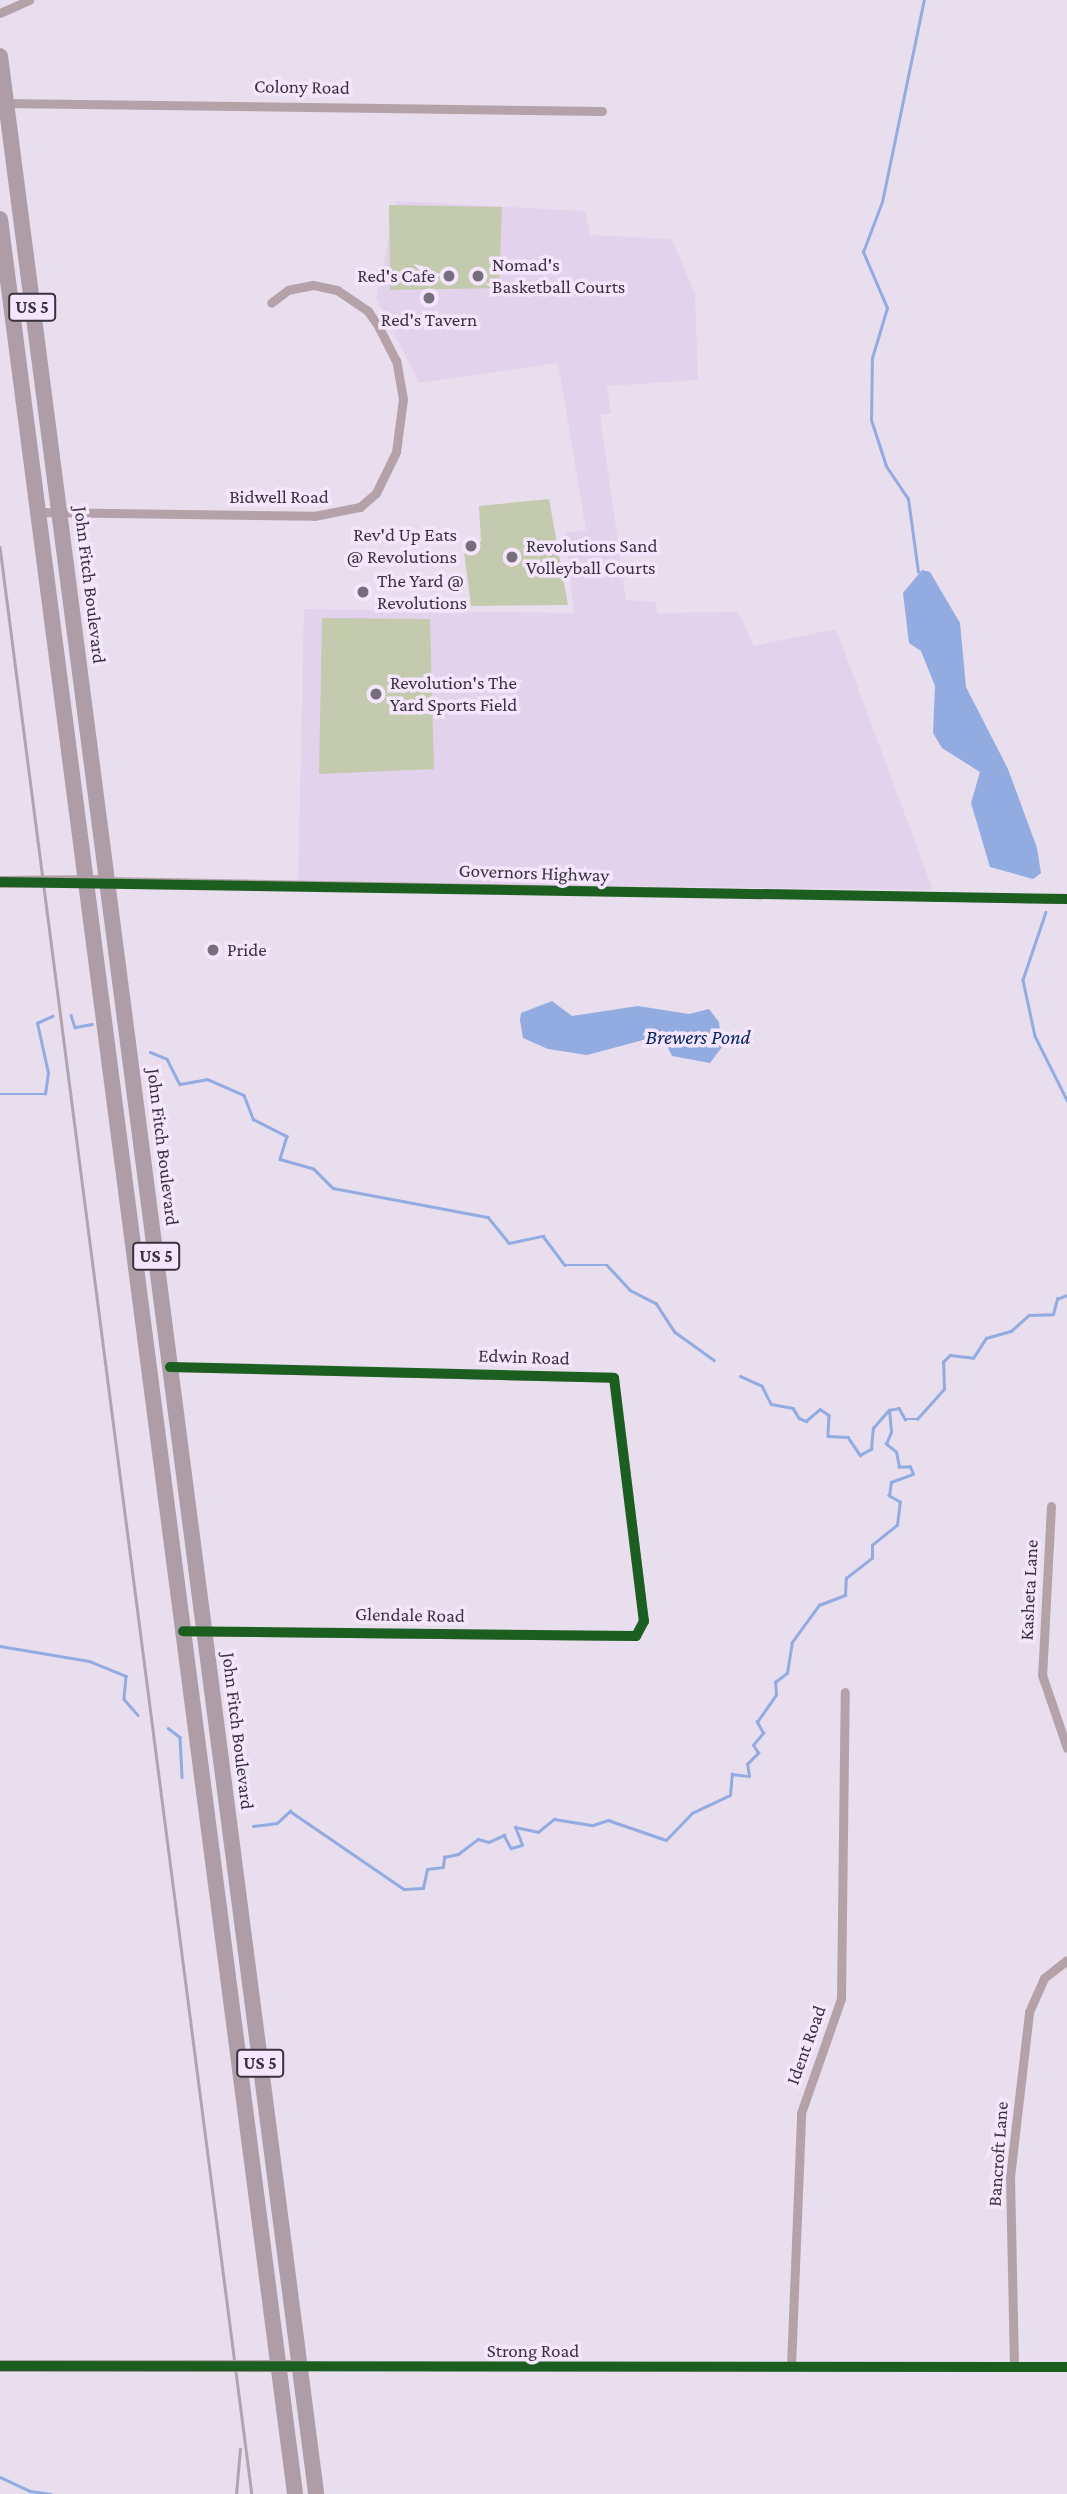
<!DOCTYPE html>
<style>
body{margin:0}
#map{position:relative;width:1067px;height:2494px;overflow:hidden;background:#e8deee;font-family:"Crimson Pro",serif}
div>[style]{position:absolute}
.built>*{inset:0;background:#e3d2ec}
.green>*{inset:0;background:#c4caad}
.water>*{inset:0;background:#92abe1}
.stream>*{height:2.5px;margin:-1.25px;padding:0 1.25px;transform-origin:1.25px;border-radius:1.25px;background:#92abe1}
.street>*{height:9px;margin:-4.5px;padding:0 4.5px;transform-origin:4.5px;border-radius:4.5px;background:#b5a2a8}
.secondary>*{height:12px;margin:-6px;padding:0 6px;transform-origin:6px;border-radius:6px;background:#b4a0a7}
.highway>*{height:16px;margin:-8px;padding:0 8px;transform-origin:8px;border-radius:8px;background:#ae9da7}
.rail>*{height:2.5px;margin:-1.25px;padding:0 1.25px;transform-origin:1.25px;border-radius:1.25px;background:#b1a4ad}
.cycleway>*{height:10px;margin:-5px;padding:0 5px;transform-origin:5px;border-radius:5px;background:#1b5e20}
.dots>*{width:19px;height:19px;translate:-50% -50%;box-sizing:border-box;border:4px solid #f5e6fd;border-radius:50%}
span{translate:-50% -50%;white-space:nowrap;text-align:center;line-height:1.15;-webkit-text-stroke:7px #f5e6fd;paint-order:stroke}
.shield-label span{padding:2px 5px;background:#f5e6fd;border:2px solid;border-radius:5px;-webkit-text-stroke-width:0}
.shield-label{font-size:18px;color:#39323d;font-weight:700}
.street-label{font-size:19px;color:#39323d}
.poi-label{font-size:19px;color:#39323d}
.left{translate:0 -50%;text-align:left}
.right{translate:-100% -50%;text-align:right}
.water-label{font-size:21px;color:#042562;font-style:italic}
</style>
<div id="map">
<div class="built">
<div style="clip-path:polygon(397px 201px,585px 211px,590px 235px,672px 239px,695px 294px,698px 380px,607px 386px,611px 414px,600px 414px,626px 600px,656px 602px,657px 613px,738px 612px,754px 646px,836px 629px,933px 890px,298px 882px,304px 609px,574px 613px,565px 533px,586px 530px,558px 363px,419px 383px,376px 298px)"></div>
</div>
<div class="green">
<div style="clip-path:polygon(389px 205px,502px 207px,499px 288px,390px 290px)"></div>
<div style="clip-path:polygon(549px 499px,568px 605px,471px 606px,463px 544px,481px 542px,479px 506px)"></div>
<div style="clip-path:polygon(322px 618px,430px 619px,434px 769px,319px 774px)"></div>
</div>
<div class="water">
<div style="clip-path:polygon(922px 570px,930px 572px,960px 623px,966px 687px,1008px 769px,1037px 848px,1041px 873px,1033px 879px,990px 867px,971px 803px,980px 772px,942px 748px,933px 733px,935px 686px,921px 651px,909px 643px,903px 593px)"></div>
<div style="clip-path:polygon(552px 1001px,572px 1016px,638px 1006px,689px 1014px,709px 1009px,719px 1022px,722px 1047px,710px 1063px,672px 1056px,662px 1035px,587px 1055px,548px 1049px,523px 1038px,520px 1020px,521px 1013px)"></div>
</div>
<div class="stream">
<div style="left:918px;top:572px;width:74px;rotate:-97.8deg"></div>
<div style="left:908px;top:499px;width:40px;rotate:-124deg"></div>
<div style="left:886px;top:466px;width:48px;rotate:-108.1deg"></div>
<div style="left:871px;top:420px;width:62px;rotate:-89.1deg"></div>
<div style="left:872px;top:358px;width:52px;rotate:-73.3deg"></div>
<div style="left:887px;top:308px;width:61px;rotate:-113.2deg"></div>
<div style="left:863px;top:252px;width:53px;rotate:-69.2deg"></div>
<div style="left:882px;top:202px;width:206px;rotate:-78.3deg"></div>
<div style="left:1046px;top:912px;width:72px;rotate:108.7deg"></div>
<div style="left:1023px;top:980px;width:57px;rotate:77.9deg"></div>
<div style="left:1035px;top:1036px;width:72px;rotate:63.4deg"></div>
<div style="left:71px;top:1015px;width:13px;rotate:72deg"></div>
<div style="left:75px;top:1027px;width:17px;rotate:-10deg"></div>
<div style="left:150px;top:1052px;width:18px;rotate:22deg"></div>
<div style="left:167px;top:1059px;width:28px;rotate:63deg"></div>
<div style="left:180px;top:1084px;width:27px;rotate:-10deg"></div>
<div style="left:207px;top:1079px;width:40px;rotate:23.4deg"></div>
<div style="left:244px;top:1095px;width:26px;rotate:69deg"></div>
<div style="left:253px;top:1119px;width:38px;rotate:27deg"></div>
<div style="left:287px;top:1136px;width:24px;rotate:107deg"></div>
<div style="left:280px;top:1159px;width:35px;rotate:16deg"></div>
<div style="left:314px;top:1169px;width:27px;rotate:45deg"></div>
<div style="left:333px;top:1188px;width:158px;rotate:10.6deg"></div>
<div style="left:488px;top:1217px;width:33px;rotate:51deg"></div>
<div style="left:509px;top:1243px;width:35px;rotate:-12deg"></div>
<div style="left:543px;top:1236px;width:36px;rotate:53deg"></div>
<div style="left:565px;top:1265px;width:42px"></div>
<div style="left:607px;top:1265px;width:34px;rotate:47deg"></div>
<div style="left:630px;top:1290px;width:29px;rotate:27deg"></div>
<div style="left:656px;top:1303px;width:35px;rotate:57deg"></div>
<div style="left:675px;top:1332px;width:48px;rotate:35.7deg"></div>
<div style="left:0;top:1094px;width:45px"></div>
<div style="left:45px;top:1094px;width:21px;rotate:-82deg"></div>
<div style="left:48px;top:1073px;width:51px;rotate:-102.4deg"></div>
<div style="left:37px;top:1023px;width:17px;rotate:-25deg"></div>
<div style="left:740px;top:1376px;width:24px;rotate:24deg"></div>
<div style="left:762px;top:1386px;width:20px;rotate:63deg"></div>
<div style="left:771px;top:1404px;width:22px;rotate:10deg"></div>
<div style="left:793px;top:1408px;width:12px;rotate:59deg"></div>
<div style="left:799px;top:1418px;width:8px;rotate:23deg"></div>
<div style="left:806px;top:1421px;width:18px;rotate:-41deg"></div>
<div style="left:820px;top:1409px;width:11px;rotate:34deg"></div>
<div style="left:829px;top:1415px;width:21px;rotate:93deg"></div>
<div style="left:828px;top:1436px;width:20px;rotate:3deg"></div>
<div style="left:848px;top:1437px;width:22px;rotate:56deg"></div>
<div style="left:860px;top:1455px;width:13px;rotate:-29deg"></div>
<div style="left:871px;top:1449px;width:21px;rotate:-85deg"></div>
<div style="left:873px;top:1428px;width:23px;rotate:-49deg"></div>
<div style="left:889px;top:1410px;width:10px;rotate:-11deg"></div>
<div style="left:899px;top:1408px;width:13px;rotate:61deg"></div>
<div style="left:905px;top:1419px;width:12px"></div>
<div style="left:917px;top:1419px;width:40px;rotate:-48deg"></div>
<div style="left:944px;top:1389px;width:27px;rotate:-92deg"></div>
<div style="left:943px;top:1362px;width:10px;rotate:-45deg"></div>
<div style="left:950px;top:1355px;width:23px;rotate:7deg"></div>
<div style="left:973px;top:1358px;width:24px;rotate:-57deg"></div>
<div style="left:986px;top:1338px;width:26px;rotate:-16deg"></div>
<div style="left:1011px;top:1331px;width:24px;rotate:-42deg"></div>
<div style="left:1029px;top:1315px;width:24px;rotate:-2deg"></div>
<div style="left:1053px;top:1314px;width:16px;rotate:-75deg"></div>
<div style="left:1057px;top:1299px;width:11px;rotate:-22deg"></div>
<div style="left:0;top:1646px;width:90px;rotate:9.6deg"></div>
<div style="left:89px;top:1661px;width:40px;rotate:22deg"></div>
<div style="left:126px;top:1676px;width:23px;rotate:95deg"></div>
<div style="left:124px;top:1699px;width:21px;rotate:49deg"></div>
<div style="left:168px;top:1728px;width:15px;rotate:37deg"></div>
<div style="left:180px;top:1737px;width:40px;rotate:87.1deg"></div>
<div style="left:253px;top:1826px;width:24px;rotate:-7deg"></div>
<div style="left:277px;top:1823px;width:18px;rotate:-43deg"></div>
<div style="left:290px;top:1811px;width:138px;rotate:34.4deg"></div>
<div style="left:404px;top:1889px;width:19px;rotate:-3deg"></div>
<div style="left:423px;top:1888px;width:19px;rotate:-78deg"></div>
<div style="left:427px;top:1869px;width:16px;rotate:-7deg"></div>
<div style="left:443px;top:1867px;width:10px;rotate:-84deg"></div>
<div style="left:444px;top:1857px;width:14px;rotate:-12deg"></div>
<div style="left:458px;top:1854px;width:25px;rotate:-37deg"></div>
<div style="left:478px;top:1839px;width:11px;rotate:15deg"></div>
<div style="left:489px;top:1842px;width:17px;rotate:-25deg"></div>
<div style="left:504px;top:1835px;width:15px;rotate:62deg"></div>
<div style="left:511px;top:1848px;width:11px;rotate:-15deg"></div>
<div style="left:522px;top:1845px;width:19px;rotate:-111deg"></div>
<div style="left:515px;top:1827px;width:24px;rotate:12deg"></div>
<div style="left:538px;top:1832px;width:21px;rotate:-39deg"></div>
<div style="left:554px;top:1819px;width:39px;rotate:9deg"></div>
<div style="left:593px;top:1825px;width:16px;rotate:-18deg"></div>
<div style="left:608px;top:1820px;width:61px;rotate:19deg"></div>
<div style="left:666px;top:1840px;width:37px;rotate:-46deg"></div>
<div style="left:692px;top:1813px;width:42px;rotate:-25.3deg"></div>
<div style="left:730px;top:1795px;width:21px;rotate:-85deg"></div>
<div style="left:732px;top:1774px;width:17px;rotate:7deg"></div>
<div style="left:749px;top:1776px;width:12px;rotate:-99deg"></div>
<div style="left:747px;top:1764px;width:16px;rotate:-45deg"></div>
<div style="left:758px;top:1753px;width:9px;rotate:-122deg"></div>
<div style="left:753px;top:1745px;width:16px;rotate:-50deg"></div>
<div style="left:763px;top:1733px;width:13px;rotate:-119deg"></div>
<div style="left:757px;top:1722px;width:33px;rotate:-55deg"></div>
<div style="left:776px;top:1695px;width:13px;rotate:-94deg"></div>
<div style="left:775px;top:1682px;width:15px;rotate:-37deg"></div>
<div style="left:787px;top:1673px;width:31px;rotate:-81deg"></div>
<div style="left:792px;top:1642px;width:46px;rotate:-53.9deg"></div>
<div style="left:819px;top:1605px;width:28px;rotate:-21deg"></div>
<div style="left:845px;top:1595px;width:17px;rotate:-87deg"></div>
<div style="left:846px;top:1578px;width:33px;rotate:-38deg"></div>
<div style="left:872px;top:1558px;width:13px;rotate:-90deg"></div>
<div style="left:872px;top:1545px;width:32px;rotate:-39deg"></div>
<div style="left:897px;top:1525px;width:23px;rotate:-83deg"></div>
<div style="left:900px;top:1502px;width:13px;rotate:-151deg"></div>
<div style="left:889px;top:1496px;width:14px;rotate:-82deg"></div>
<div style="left:891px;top:1482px;width:23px;rotate:-20deg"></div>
<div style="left:913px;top:1474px;width:8px;rotate:-113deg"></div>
<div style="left:910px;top:1467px;width:11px;rotate:180deg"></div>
<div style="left:899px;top:1467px;width:15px;rotate:-101deg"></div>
<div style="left:896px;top:1452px;width:13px;rotate:-141deg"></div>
<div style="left:886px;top:1444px;width:13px;rotate:-67deg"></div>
<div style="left:891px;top:1432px;width:22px;rotate:-95deg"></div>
<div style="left:0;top:2477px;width:33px;rotate:25deg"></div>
<div style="left:30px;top:2491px;width:21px;rotate:8deg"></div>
</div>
<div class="street">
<div style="left:0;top:13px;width:32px;rotate:-24deg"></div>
<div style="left:2px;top:103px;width:600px;rotate:0.76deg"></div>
<div style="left:38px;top:512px;width:276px;rotate:0.8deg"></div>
<div style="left:314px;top:516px;width:47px;rotate:-11.1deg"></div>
<div style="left:360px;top:507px;width:21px;rotate:-41deg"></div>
<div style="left:376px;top:493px;width:46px;rotate:-64deg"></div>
<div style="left:396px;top:452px;width:53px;rotate:-82.5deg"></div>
<div style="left:403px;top:399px;width:39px;rotate:-100deg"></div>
<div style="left:396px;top:361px;width:38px;rotate:-117deg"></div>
<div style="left:379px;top:327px;width:19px;rotate:-125deg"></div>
<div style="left:368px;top:311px;width:37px;rotate:-146deg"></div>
<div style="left:337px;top:290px;width:25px;rotate:-168deg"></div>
<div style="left:313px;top:285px;width:25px;rotate:169deg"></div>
<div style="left:288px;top:290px;width:21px;rotate:143deg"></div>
<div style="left:107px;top:881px;width:960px;rotate:1.07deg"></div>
<div style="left:170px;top:1367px;width:444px;rotate:1.4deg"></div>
<div style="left:614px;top:1378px;width:245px;rotate:83deg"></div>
<div style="left:644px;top:1621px;width:17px;rotate:118deg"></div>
<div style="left:636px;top:1636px;width:453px;rotate:-179.4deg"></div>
<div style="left:1051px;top:1506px;width:169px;rotate:93deg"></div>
<div style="left:1042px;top:1675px;width:77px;rotate:71.1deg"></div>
<div style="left:300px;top:2366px;width:767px;rotate:0.07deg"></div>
<div style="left:791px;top:2367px;width:254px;rotate:-87.7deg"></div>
<div style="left:801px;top:2113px;width:121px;rotate:-70.7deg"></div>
<div style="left:841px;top:1999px;width:307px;rotate:-89.3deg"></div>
<div style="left:1014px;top:2367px;width:190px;rotate:-91.2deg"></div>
<div style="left:1010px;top:2177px;width:166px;rotate:-83.4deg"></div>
<div style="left:1029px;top:2012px;width:37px;rotate:-66deg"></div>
<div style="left:1044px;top:1978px;width:29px;rotate:-38deg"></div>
</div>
<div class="secondary">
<div style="left:0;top:882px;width:107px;rotate:-0.5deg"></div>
<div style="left:0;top:2366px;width:300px"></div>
</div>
<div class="highway">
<div style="left:0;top:56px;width:2458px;rotate:82.61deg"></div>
<div style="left:0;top:219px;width:2294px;rotate:82.61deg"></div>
</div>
<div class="rail">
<div style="left:0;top:547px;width:1963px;rotate:82.63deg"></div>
<div style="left:236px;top:2494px;width:45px;rotate:-84.9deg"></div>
</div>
<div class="cycleway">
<div style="left:0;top:882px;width:1067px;rotate:0.91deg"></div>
<div style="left:170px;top:1367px;width:444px;rotate:1.4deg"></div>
<div style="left:614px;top:1378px;width:245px;rotate:83deg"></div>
<div style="left:644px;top:1621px;width:17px;rotate:118deg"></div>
<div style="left:636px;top:1636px;width:453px;rotate:-179.4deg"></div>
<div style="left:0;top:2366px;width:1067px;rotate:0.05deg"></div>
</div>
<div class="dots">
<div style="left:449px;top:276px;background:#766e7b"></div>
<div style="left:478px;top:276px;background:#766e7b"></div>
<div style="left:429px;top:298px;background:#766e7b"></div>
<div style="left:471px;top:546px;background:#766e7b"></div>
<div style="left:512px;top:557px;background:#766e7b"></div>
<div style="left:363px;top:592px;background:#766e7b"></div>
<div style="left:376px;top:694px;background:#766e7b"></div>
<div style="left:213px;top:950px;background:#766e7b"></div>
</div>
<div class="shield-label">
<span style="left:32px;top:307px">US 5</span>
<span style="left:156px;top:1256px">US 5</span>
<span style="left:260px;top:2063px">US 5</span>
</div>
<div class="street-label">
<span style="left:302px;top:87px;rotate:1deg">Colony Road</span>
<span style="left:279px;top:497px">Bidwell Road</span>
<span style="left:90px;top:585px;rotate:83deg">John Fitch Boulevard</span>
<span style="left:534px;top:873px;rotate:2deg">Governors Highway</span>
<span style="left:163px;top:1147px;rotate:83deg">John Fitch Boulevard</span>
<span style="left:524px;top:1357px;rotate:2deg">Edwin Road</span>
<span style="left:1029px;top:1590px;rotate:-87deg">Kasheta Lane</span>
<span style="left:410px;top:1615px;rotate:1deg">Glendale Road</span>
<span style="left:238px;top:1731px;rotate:83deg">John Fitch Boulevard</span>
<span style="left:806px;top:2045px;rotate:-70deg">Ident Road</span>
<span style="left:998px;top:2154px;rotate:-86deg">Bancroft Lane</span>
<span style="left:533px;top:2351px">Strong Road</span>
</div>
<div class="poi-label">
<span class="left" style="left:492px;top:276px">Nomad's<br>Basketball Courts</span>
<span class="right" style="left:435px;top:276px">Red's Cafe</span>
<span style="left:429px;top:320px">Red's Tavern</span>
<span class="right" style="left:457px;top:546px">Rev'd Up Eats<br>@ Revolutions</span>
<span class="left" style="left:526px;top:557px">Revolutions Sand<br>Volleyball Courts</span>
<span class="left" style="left:377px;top:592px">The Yard @<br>Revolutions</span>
<span class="left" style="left:390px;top:694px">Revolution's The<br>Yard Sports Field</span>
<span class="left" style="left:227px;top:950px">Pride</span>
</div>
<div class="water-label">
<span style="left:698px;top:1037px">Brewers Pond</span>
</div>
</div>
